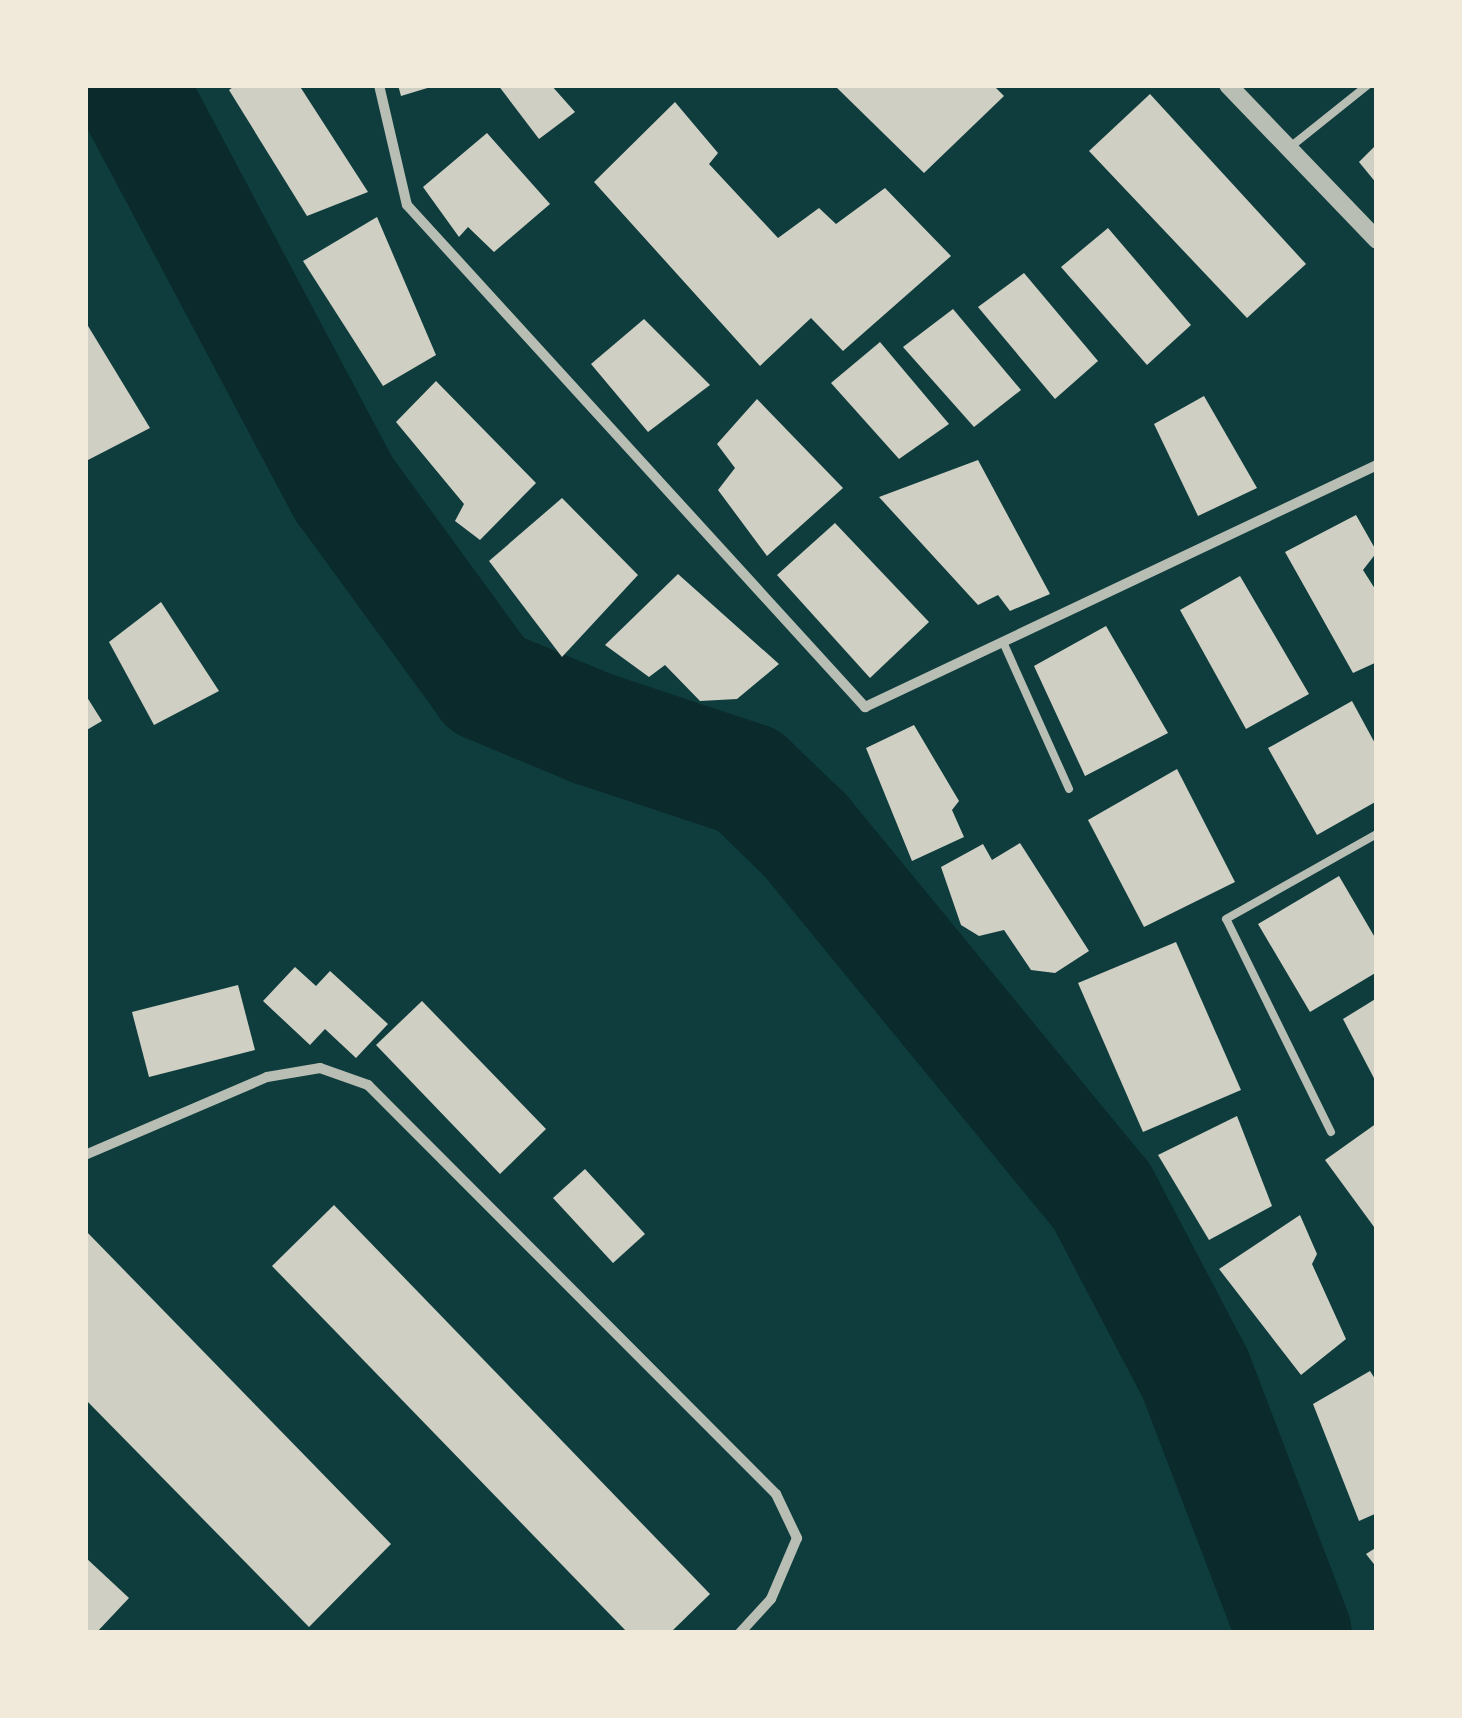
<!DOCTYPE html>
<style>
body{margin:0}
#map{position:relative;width:1462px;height:1718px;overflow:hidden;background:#0f3d3e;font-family:"Public Sans",sans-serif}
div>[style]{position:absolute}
.river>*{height:115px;margin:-57.5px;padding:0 57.5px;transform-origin:57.5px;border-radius:57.5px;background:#0a2a2b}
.building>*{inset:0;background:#cfcfc3}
.service>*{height:8px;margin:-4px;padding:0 4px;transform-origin:4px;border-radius:4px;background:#b8beb3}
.minor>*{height:10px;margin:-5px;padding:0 5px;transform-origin:5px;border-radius:5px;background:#b8beb3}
.tertiary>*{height:18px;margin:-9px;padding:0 9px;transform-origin:9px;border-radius:9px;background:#b8beb3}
span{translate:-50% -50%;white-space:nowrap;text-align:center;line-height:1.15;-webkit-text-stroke:8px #f1e9da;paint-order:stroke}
.frame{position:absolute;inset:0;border:88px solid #f1e9da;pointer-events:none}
</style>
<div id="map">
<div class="river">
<div style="left:129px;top:85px;width:458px;rotate:62deg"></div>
<div style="left:344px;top:489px;width:241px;rotate:53.9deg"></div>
<div style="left:486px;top:684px;width:115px;rotate:22.5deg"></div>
<div style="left:592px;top:728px;width:164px;rotate:18.4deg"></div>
<div style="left:748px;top:780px;width:78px;rotate:44deg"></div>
<div style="left:804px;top:834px;width:467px;rotate:50.6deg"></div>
<div style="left:1101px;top:1195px;width:202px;rotate:62.3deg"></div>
<div style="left:1195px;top:1374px;width:277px;rotate:69.1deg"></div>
</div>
<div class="building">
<div style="clip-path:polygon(236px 85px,299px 85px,368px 192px,307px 216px,229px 90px)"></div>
<div style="clip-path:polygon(398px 85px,434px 85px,434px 86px,401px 96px)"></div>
<div style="clip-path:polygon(498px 85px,551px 85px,575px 112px,539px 139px)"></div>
<div style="clip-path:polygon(834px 85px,993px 85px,1004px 96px,924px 173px)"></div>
<div style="clip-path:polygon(1150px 94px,1306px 264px,1247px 318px,1089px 151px)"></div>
<div style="clip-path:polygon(675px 102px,718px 153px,709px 164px,778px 238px,819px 208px,836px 224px,885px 188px,951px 256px,843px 351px,811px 318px,760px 366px,594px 182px)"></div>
<div style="clip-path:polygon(487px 133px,550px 204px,494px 252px,468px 227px,459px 237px,423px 187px)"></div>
<div style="clip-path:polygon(1377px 144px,1377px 184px,1359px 162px)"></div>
<div style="clip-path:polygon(377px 217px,436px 355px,383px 386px,303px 261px)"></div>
<div style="clip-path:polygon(1108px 228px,1191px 325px,1147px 365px,1061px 267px)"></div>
<div style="clip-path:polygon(1024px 273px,1098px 361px,1055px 399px,978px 307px)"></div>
<div style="clip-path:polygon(953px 309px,1021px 390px,974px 427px,903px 347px)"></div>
<div style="clip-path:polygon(644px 319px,710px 385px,648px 432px,591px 364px)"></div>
<div style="clip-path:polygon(85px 321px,150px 428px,88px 460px,85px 455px)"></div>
<div style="clip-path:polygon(880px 342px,949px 424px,899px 459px,831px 383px)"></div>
<div style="clip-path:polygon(436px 381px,536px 483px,480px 540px,455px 521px,464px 504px,396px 422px)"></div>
<div style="clip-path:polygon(1204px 396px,1257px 488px,1198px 516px,1154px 424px)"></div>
<div style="clip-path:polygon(757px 399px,843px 488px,767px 556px,718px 490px,735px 468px,717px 444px)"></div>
<div style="clip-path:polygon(978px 460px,1050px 594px,1010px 611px,998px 595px,978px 605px,879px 497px)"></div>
<div style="clip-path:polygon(562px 498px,638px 575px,562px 657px,489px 561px)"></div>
<div style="clip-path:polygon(1356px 515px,1377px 552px,1363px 570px,1377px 592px,1377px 662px,1353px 673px,1285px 552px)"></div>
<div style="clip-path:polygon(835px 523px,929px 622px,870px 678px,777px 575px)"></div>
<div style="clip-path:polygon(678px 574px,779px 664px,737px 699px,700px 701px,665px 665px,649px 677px,605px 645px)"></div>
<div style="clip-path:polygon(1240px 576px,1309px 694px,1246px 729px,1180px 610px)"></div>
<div style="clip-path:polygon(161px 602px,219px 691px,154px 725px,109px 642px)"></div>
<div style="clip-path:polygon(1106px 626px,1168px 733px,1085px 776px,1034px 666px)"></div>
<div style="clip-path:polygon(85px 694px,102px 721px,85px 731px)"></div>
<div style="clip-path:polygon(1352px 701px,1377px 747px,1377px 801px,1317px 835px,1268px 748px)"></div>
<div style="clip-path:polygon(914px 725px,959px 801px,952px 810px,964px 837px,912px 861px,866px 748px)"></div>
<div style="clip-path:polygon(1177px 769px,1235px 882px,1144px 927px,1088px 820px)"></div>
<div style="clip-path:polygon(1020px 843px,1089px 951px,1055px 973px,1031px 970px,1004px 930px,979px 936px,961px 925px,941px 867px,983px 844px,992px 860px)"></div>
<div style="clip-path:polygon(1339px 876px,1377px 941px,1377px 972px,1310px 1012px,1258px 924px)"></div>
<div style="clip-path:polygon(1176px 942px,1241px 1090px,1143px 1132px,1078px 983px)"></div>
<div style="clip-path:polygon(295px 967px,316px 986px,330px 971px,388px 1024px,356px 1058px,325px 1029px,310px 1045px,263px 1001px)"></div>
<div style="clip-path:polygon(238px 985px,255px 1050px,149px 1077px,132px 1012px)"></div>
<div style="clip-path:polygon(1377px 998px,1377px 1084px,1343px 1019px)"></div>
<div style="clip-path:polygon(422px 1001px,546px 1129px,500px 1174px,376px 1045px)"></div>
<div style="clip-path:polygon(1237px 1116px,1272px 1206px,1209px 1240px,1158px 1155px)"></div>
<div style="clip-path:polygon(1377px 1123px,1377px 1231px,1325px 1160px)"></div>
<div style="clip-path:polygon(585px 1169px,645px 1234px,613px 1263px,553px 1198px)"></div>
<div style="clip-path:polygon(334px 1205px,710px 1594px,670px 1633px,628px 1633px,272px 1266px)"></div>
<div style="clip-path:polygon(1300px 1215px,1317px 1254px,1312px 1264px,1346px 1339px,1301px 1375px,1219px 1269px)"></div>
<div style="clip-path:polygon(85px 1230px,391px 1544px,309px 1627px,85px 1399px)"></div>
<div style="clip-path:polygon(1370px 1371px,1377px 1382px,1377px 1513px,1359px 1521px,1313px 1404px)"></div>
<div style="clip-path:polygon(1377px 1547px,1377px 1568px,1366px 1554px)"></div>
<div style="clip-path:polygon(85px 1557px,129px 1598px,96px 1633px,85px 1633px)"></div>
</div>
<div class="service">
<div style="left:1289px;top:148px;width:101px;rotate:-38.6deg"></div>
<div style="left:1003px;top:642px;width:161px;rotate:65.8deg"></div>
<div style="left:1331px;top:1132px;width:237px;rotate:-116.2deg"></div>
<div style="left:1226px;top:919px;width:173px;rotate:-29.4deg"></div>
</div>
<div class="minor">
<div style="left:379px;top:85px;width:123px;rotate:76.9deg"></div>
<div style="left:407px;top:205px;width:680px;rotate:47.62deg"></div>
<div style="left:865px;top:707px;width:566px;rotate:-25.3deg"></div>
<div style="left:85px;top:1155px;width:198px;rotate:-23.2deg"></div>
<div style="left:267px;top:1077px;width:54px;rotate:-9.6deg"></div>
<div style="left:320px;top:1068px;width:51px;rotate:19.5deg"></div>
<div style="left:368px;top:1085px;width:578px;rotate:45.07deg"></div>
<div style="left:776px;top:1494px;width:49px;rotate:64.5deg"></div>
<div style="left:797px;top:1538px;width:66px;rotate:113.1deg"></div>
<div style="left:771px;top:1599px;width:46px;rotate:132.4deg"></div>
</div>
<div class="tertiary">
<div style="left:1228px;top:85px;width:215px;rotate:46.1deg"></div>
</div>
<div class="frame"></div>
</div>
